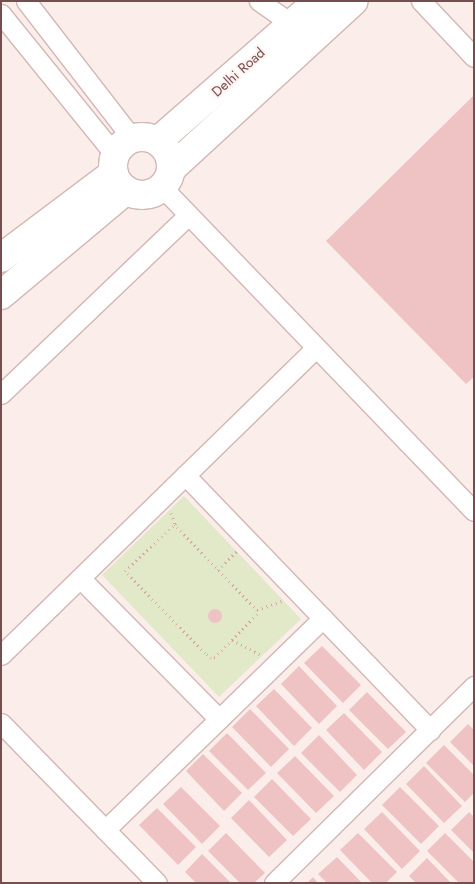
<!DOCTYPE html>
<style>
body{margin:0}
#map{position:relative;width:475px;height:884px;overflow:hidden;background:#fbeeea;font-family:Jost,sans-serif}
div>[style]{position:absolute}
.green>*{inset:0;background:#e2e9c9}
.building>*{inset:0;background:#efc3c3}
.round{border-radius:50%}
.path>*{height:3px;margin-top:-1.5px;transform-origin:0;background:repeating-linear-gradient(90deg,#d5a6a6 0 1px,transparent 0 5px)}
.roads{filter:drop-shadow(1px 0 #d2b7b5) drop-shadow(-1px 0 #d2b7b5) drop-shadow(0 1px #d2b7b5) drop-shadow(0 -1px #d2b7b5)}
.minor>*{height:19px;margin:-9.5px;padding:0 9.5px;transform-origin:9.5px;border-radius:9.5px;background:#fff}
.secondary>*{height:28px;margin:-14px;padding:0 14px;transform-origin:14px;border-radius:14px;background:#fff}
.secondary>.ring{margin:-14px;padding:0;box-sizing:content-box;background:none;border:28px solid #fff;border-radius:50%}
span{translate:-50% -50%;white-space:nowrap;text-align:center;line-height:1.15;-webkit-text-stroke:4px #fef3f0;paint-order:stroke}
.street-label{font-size:14px;color:#754e50}
.frame{position:absolute;inset:0;border:2px solid #754e50;pointer-events:none}
</style>
<div id="map">
<div class="green">
<div style="clip-path:polygon(184px 496px,301px 619px,219px 697px,102px 575px)"></div>
</div>
<div class="building">
<div style="clip-path:polygon(474px 95px,474px 377px,466px 384px,326px 241px)"></div>
<div class="round" style="left:208px;top:609px;width:14px;height:14px"></div>
<div style="clip-path:polygon(322px 646px,361px 685px,343px 703px,304px 663px)"></div>
<div style="clip-path:polygon(299px 666px,337px 706px,319px 724px,281px 684px)"></div>
<div style="clip-path:polygon(274px 689px,312px 728px,294px 746px,256px 706px)"></div>
<div style="clip-path:polygon(367px 692px,406px 732px,388px 749px,349px 710px)"></div>
<div style="clip-path:polygon(250px 709px,289px 749px,271px 767px,232px 727px)"></div>
<div style="clip-path:polygon(344px 713px,382px 752px,364px 770px,326px 730px)"></div>
<div style="clip-path:polygon(468px 724px,474px 730px,474px 766px,450px 742px)"></div>
<div style="clip-path:polygon(227px 733px,266px 773px,248px 790px,209px 751px)"></div>
<div style="clip-path:polygon(319px 735px,357px 775px,340px 792px,301px 753px)"></div>
<div style="clip-path:polygon(444px 745px,474px 775px,474px 793px,465px 802px,426px 763px)"></div>
<div style="clip-path:polygon(203px 754px,242px 793px,224px 811px,186px 771px)"></div>
<div style="clip-path:polygon(295px 756px,334px 796px,316px 813px,277px 773px)"></div>
<div style="clip-path:polygon(424px 766px,462px 806px,444px 823px,406px 784px)"></div>
<div style="clip-path:polygon(272px 779px,311px 819px,293px 836px,254px 797px)"></div>
<div style="clip-path:polygon(181px 787px,220px 826px,202px 844px,163px 804px)"></div>
<div style="clip-path:polygon(400px 787px,439px 826px,421px 844px,382px 805px)"></div>
<div style="clip-path:polygon(249px 800px,287px 840px,269px 857px,231px 818px)"></div>
<div style="clip-path:polygon(157px 808px,196px 847px,178px 865px,139px 825px)"></div>
<div style="clip-path:polygon(382px 812px,420px 851px,402px 869px,364px 829px)"></div>
<div style="clip-path:polygon(469px 812px,474px 817px,474px 853px,451px 830px)"></div>
<div style="clip-path:polygon(226px 833px,265px 873px,254px 883px,240px 883px,208px 851px)"></div>
<div style="clip-path:polygon(358px 833px,397px 872px,386px 883px,372px 883px,340px 850px)"></div>
<div style="clip-path:polygon(445px 833px,474px 862px,474px 883px,459px 883px,427px 851px)"></div>
<div style="clip-path:polygon(202px 854px,231px 883px,196px 883px,185px 872px)"></div>
<div style="clip-path:polygon(337px 857px,362px 883px,327px 883px,318px 874px)"></div>
<div style="clip-path:polygon(427px 858px,451px 883px,416px 883px,409px 876px)"></div>
<div style="clip-path:polygon(313px 877px,318px 883px,307px 883px)"></div>
</div>
<div class="path">
<div style="left:171px;top:513px;width:12px;rotate:70deg"></div>
<div style="left:175px;top:524px;width:4px;rotate:56deg"></div>
<div style="left:177px;top:527px;width:115px;rotate:46.1deg"></div>
<div style="left:257px;top:610px;width:4px;rotate:90deg"></div>
<div style="left:257px;top:614px;width:60px;rotate:134.3deg"></div>
<div style="left:215px;top:657px;width:4px;rotate:166deg"></div>
<div style="left:211px;top:658px;width:8px;rotate:-140deg"></div>
<div style="left:205px;top:653px;width:115px;rotate:-134.3deg"></div>
<div style="left:125px;top:571px;width:69px;rotate:-43.2deg"></div>
<div style="left:218px;top:570px;width:27px;rotate:-45deg"></div>
<div style="left:257px;top:610px;width:27px;rotate:-20deg"></div>
<div style="left:232px;top:640px;width:31px;rotate:27deg"></div>
</div>
<div class="roads">
<div class="minor">
<div style="left:26px;top:1px;width:173px;rotate:52.3deg"></div>
<div style="left:259px;top:1px;width:40px;rotate:34.9deg"></div>
<div style="left:421px;top:1px;width:77px;rotate:46.6deg"></div>
<div style="left:1px;top:14px;width:181px;rotate:51deg"></div>
<div style="left:161px;top:186px;width:451px;rotate:46.1deg"></div>
<div style="left:1px;top:394px;width:259px;rotate:-43.7deg"></div>
<div style="left:185px;top:475px;width:354px;rotate:46.1deg"></div>
<div style="left:80px;top:578px;width:198px;rotate:45.4deg"></div>
<div style="left:1px;top:655px;width:440px;rotate:-44.3deg"></div>
<div style="left:1px;top:723px;width:223px;rotate:45.7deg"></div>
<div style="left:105px;top:830px;width:304px;rotate:-44.2deg"></div>
<div style="left:274px;top:883px;width:281px;rotate:-44.6deg"></div>
</div>
<div class="secondary">
<div class="ring" style="left:113px;top:137px;width:30px;height:30px"></div>
<div style="left:158px;top:141px;width:213px;rotate:-41.2deg"></div>
<div style="left:171px;top:169px;width:248px;rotate:-42.6deg"></div>
<div style="left:1px;top:258px;width:141px;rotate:-37deg"></div>
<div style="left:1px;top:295px;width:163px;rotate:-40deg"></div>
</div>
</div>
<div class="street-label">
<span style="left:238px;top:72px;rotate:-42deg">Delhi Road</span>
</div>
<div class="frame"></div>
</div>
